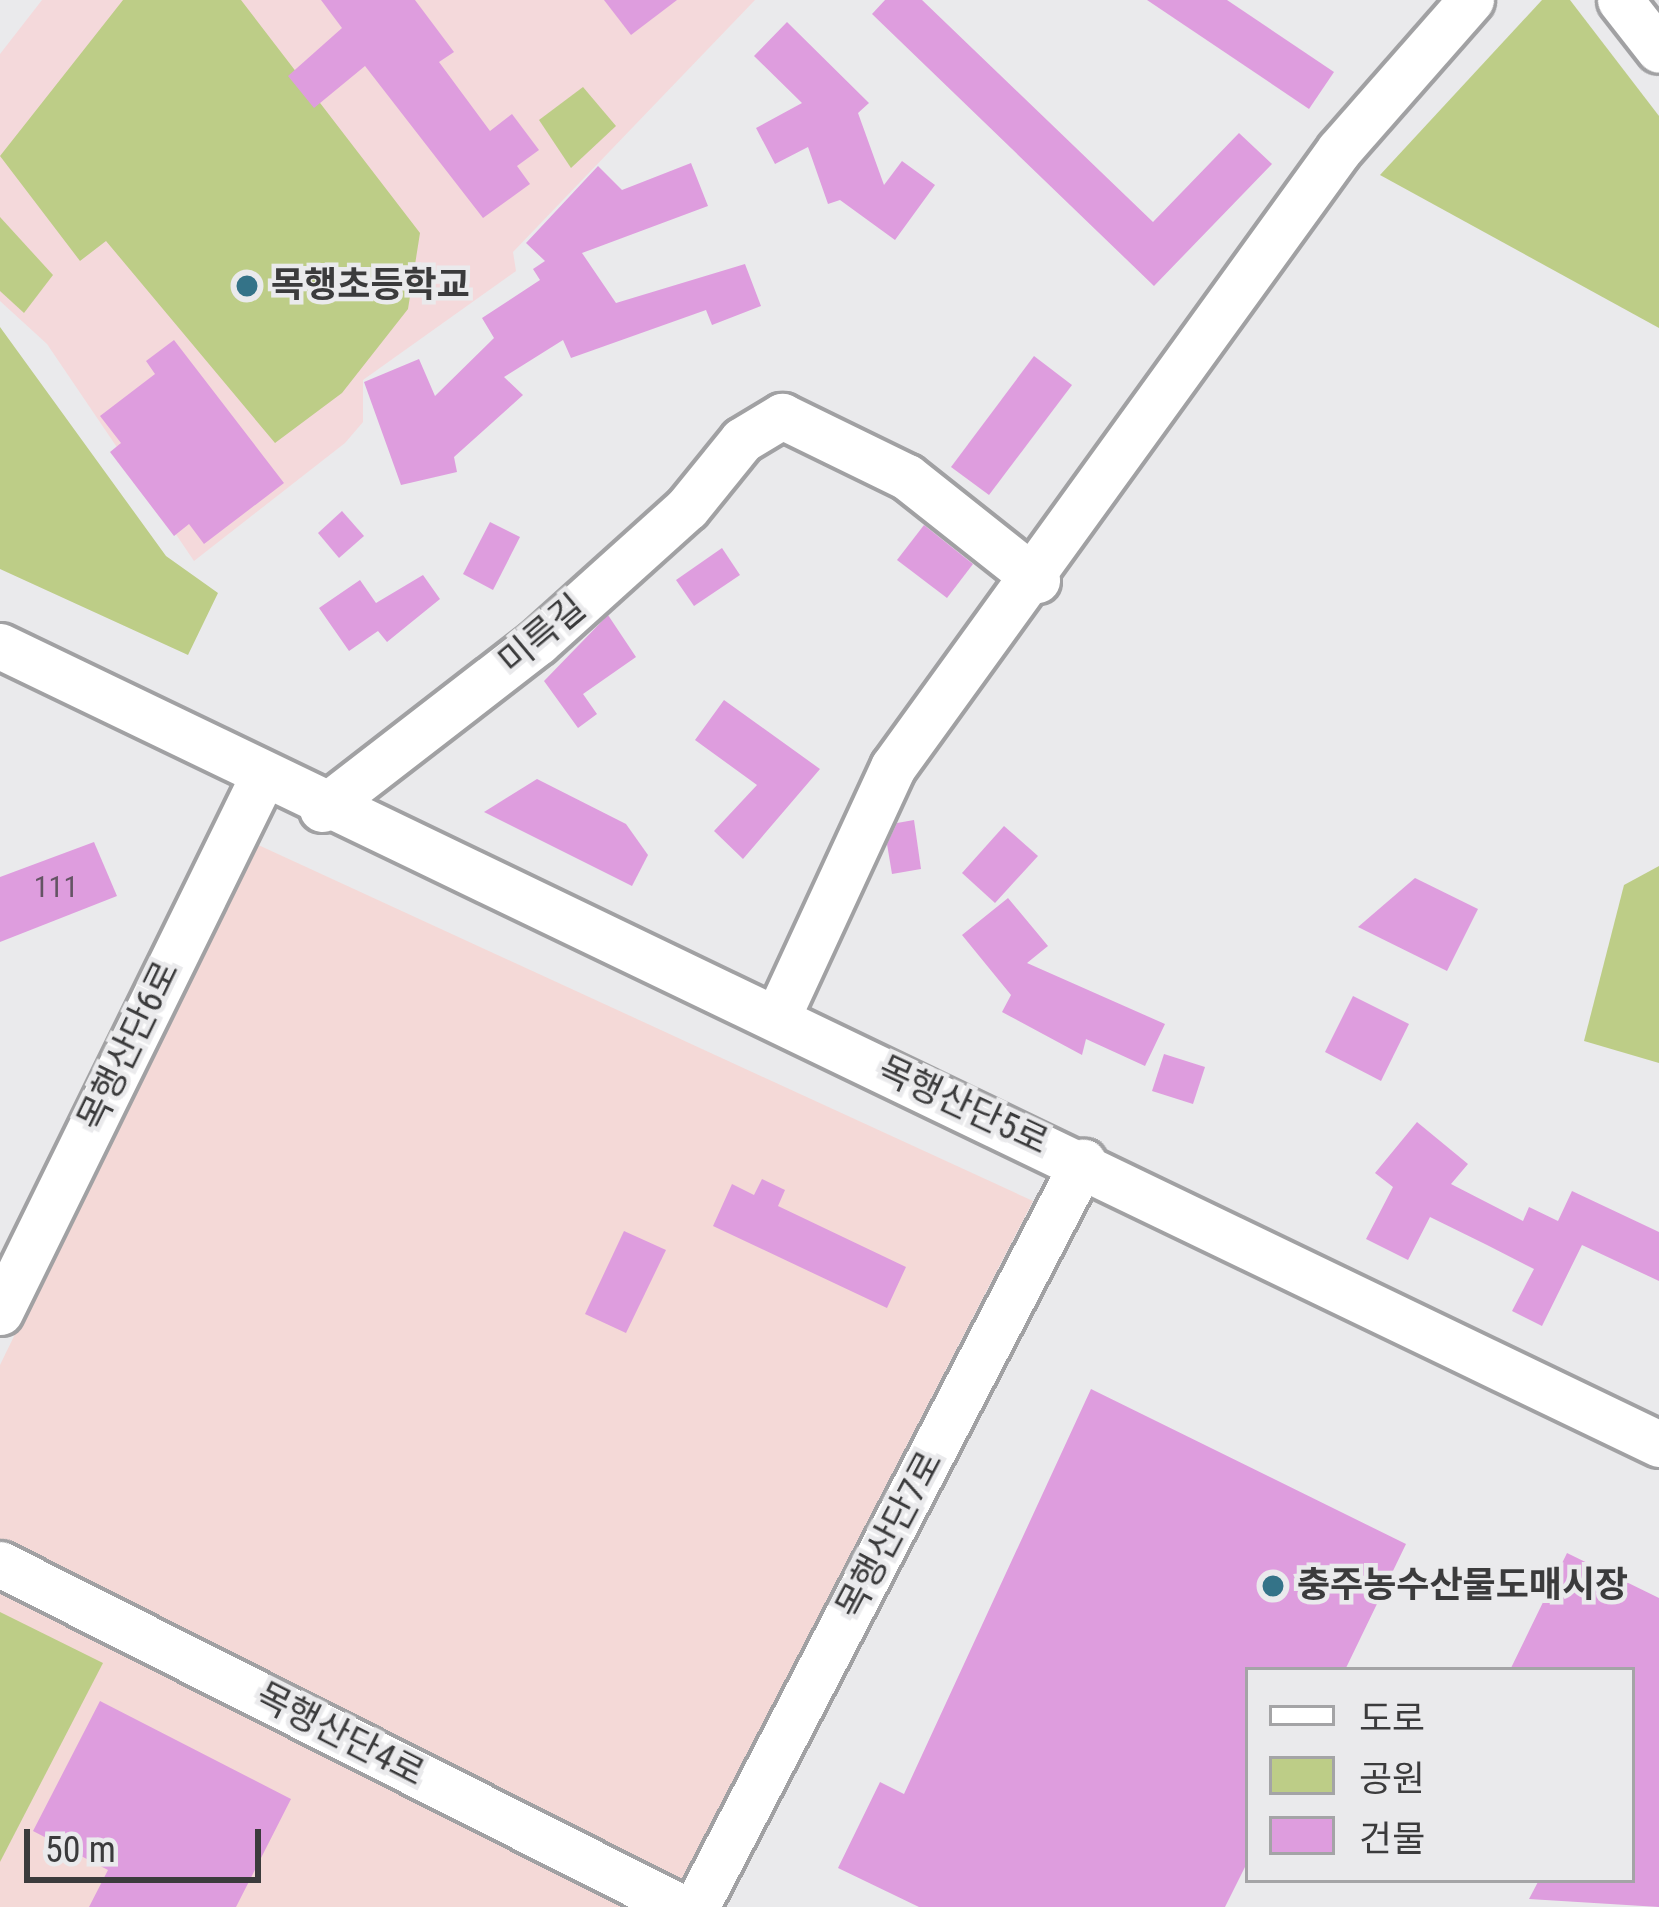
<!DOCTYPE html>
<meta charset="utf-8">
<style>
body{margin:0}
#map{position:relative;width:1659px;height:1907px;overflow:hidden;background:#eaeaec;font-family:"Roboto Condensed","Noto Sans KR",sans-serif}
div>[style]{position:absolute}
.industrial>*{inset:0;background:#f4d9d7}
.education>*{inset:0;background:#f4d9db}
.green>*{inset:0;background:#bdcd87}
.building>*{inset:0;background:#de9dde}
.roads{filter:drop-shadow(3px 0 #a1a1a3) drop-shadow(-3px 0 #a1a1a3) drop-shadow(0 3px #a1a1a3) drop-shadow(0 -3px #a1a1a3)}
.minor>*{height:45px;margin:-22.5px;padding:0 22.5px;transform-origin:22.5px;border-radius:22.5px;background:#fff}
.dots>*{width:33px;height:33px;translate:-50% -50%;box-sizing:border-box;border:6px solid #eaeaec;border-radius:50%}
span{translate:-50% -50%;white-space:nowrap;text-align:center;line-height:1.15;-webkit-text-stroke:9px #eaeaec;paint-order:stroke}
.number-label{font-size:30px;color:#645464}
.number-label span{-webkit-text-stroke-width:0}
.poi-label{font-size:36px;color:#3b3b3c;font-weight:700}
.left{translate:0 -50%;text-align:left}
.street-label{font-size:36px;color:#3b3b3c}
.legend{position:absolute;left:1245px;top:1667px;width:390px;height:216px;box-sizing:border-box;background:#eaeaec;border:3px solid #a4a4a6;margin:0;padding:15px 21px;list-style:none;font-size:36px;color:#3b3b3c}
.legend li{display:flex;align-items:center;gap:24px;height:60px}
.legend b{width:60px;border:3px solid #a4a4a6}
.scale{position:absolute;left:24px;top:1829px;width:237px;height:54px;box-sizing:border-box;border:6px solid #3b3b3c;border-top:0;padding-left:15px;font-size:36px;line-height:42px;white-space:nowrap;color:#3b3b3c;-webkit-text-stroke:9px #eaeaec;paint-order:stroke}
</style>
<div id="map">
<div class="industrial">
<div style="clip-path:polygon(254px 843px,1033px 1201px,668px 1907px,0 1907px,0 1365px)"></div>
</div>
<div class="education">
<div style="clip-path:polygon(42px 0,755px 0,513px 252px,516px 271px,363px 380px,363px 422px,345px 443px,194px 561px,47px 344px,0 301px,0 54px)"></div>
</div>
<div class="green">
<div style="clip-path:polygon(123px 0,241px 0,420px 233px,408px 309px,342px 393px,275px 443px,106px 241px,80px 261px,0 156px)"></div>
<div style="clip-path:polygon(1542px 0,1570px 0,1659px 116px,1659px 328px,1380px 175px)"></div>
<div style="clip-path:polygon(583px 87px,616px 126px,571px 168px,539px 120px)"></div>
<div style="clip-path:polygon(0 217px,53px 275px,24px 313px,0 291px)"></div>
<div style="clip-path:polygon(0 327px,166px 556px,218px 593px,188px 655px,0 569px)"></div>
<div style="clip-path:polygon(1659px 866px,1659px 1063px,1584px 1041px,1624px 885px)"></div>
<div style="clip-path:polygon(0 1612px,103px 1663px,0 1862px)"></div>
</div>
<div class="building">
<div style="clip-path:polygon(321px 0,415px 0,454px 52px,439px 62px,490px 131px,512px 114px,539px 150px,517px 166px,530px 184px,483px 218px,365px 66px,314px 108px,288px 76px,342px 28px)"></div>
<div style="clip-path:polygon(604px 0,677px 0,631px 35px)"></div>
<div style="clip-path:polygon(885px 0,922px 0,1153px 222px,1239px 133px,1272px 164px,1154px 286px,872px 14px)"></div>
<div style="clip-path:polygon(1147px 0,1227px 0,1334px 72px,1309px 109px)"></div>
<div style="clip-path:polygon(787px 22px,869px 103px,858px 113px,884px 185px,902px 161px,935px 185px,895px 240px,840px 200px,828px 204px,808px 147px,775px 164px,756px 128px,802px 103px,754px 56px)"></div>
<div style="clip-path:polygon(691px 163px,708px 206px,582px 253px,616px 303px,745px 264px,761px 306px,712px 325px,706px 310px,571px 358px,563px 340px,504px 377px,523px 395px,454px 457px,457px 472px,401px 485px,364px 382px,419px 359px,435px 396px,494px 338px,482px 318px,540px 280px,533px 269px,545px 261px,526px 243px,598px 166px,622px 190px)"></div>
<div style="clip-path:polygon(174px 340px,284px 483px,204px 544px,189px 524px,174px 536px,110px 452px,121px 443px,100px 416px,155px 374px,146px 361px)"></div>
<div style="clip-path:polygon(1034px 356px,1072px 385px,989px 495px,951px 467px)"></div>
<div style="clip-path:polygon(342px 511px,364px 536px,339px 558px,318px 533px)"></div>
<div style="clip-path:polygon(490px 522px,520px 537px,493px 590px,463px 574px)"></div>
<div style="clip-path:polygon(924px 525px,973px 564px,947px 598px,897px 560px)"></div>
<div style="clip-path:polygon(722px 548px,740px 575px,694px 606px,676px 580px)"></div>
<div style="clip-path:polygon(423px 575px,440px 599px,387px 642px,378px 631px,349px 651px,319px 608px,360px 580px,376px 603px)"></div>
<div style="clip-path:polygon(608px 615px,636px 657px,583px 694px,597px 714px,578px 728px,544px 681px)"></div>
<div style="clip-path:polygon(724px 700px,820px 769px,743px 859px,714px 831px,757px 785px,695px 740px)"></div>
<div style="clip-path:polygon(537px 779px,626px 824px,648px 855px,632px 886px,484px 812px)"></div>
<div style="clip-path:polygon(914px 820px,921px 869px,892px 874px,887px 844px,897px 823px)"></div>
<div style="clip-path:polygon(1004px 826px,1038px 856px,995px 903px,962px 873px)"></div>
<div style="clip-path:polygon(94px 842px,117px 896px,0 942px,0 877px)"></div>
<div style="clip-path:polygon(1415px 878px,1478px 909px,1447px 971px,1358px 927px)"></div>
<div style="clip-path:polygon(1008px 898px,1048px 946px,1027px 963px,1165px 1024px,1145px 1066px,1086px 1039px,1082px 1055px,1002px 1012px,1011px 995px,962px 935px)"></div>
<div style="clip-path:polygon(1353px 996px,1409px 1024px,1381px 1081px,1325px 1052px)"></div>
<div style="clip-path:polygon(1164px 1054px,1205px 1067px,1193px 1104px,1152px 1091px)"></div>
<div style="clip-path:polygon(1417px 1122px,1468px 1164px,1451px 1184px,1523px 1221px,1529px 1207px,1558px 1221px,1572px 1191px,1659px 1232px,1659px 1281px,1582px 1245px,1542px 1326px,1512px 1311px,1534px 1269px,1487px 1245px,1430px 1217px,1408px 1260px,1366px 1239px,1393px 1187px,1375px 1173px)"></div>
<div style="clip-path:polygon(762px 1179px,785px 1190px,778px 1206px,906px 1267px,887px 1308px,713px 1226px,732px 1184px,754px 1195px)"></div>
<div style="clip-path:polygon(624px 1231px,666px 1250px,626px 1333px,585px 1314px)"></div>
<div style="clip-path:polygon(1091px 1389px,1406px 1544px,1345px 1670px,1248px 1670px,1248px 1861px,1225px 1907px,919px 1907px,838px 1868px,880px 1782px,904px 1794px)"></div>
<div style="clip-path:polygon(1567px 1553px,1659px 1598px,1659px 1907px,1529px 1899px,1539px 1880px,1632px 1880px,1632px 1670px,1510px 1670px)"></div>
<div style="clip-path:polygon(100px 1701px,291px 1799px,236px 1907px,89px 1907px,108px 1870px,33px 1831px)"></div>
</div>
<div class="roads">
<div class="minor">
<div style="left:1620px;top:0;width:63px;rotate:52deg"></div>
<div style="left:0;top:646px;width:1841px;rotate:25.69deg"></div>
<div style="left:322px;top:809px;width:273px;rotate:-37.7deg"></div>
<div style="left:538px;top:642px;width:200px;rotate:-42deg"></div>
<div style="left:687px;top:508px;width:87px;rotate:-51deg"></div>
<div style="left:742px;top:440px;width:47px;rotate:-31deg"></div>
<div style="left:782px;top:416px;width:139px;rotate:26deg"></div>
<div style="left:907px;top:477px;width:166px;rotate:38.4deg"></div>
<div style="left:777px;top:1018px;width:277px;rotate:-65.2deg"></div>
<div style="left:893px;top:767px;width:761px;rotate:-54.14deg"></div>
<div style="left:1339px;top:150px;width:200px;rotate:-48.7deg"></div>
<div style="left:0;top:1312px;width:593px;rotate:-63.87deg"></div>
<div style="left:0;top:1564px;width:762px;rotate:26.77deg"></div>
<div style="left:696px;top:1907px;width:840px;rotate:-62.55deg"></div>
</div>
</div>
<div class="dots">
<div style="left:247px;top:286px;background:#347388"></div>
<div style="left:1273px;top:1586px;background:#347388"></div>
</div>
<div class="number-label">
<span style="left:56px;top:887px">111</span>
</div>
<div class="poi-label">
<span class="left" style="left:271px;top:286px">목행초등학교</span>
<span class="left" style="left:1297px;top:1586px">충주농수산물도매시장</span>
</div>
<div class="street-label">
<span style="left:542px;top:635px;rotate:-40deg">미륵길</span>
<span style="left:129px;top:1046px;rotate:-64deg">목행산단6로</span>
<span style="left:963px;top:1106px;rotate:25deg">목행산단5로</span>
<span style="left:890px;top:1535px;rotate:-62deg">목행산단7로</span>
<span style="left:340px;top:1735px;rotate:27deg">목행산단4로</span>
</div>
<ul class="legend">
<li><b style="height:15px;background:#fff"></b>도로</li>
<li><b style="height:33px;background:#bdcd87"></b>공원</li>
<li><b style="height:33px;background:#de9dde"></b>건물</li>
</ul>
<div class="scale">50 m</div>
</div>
